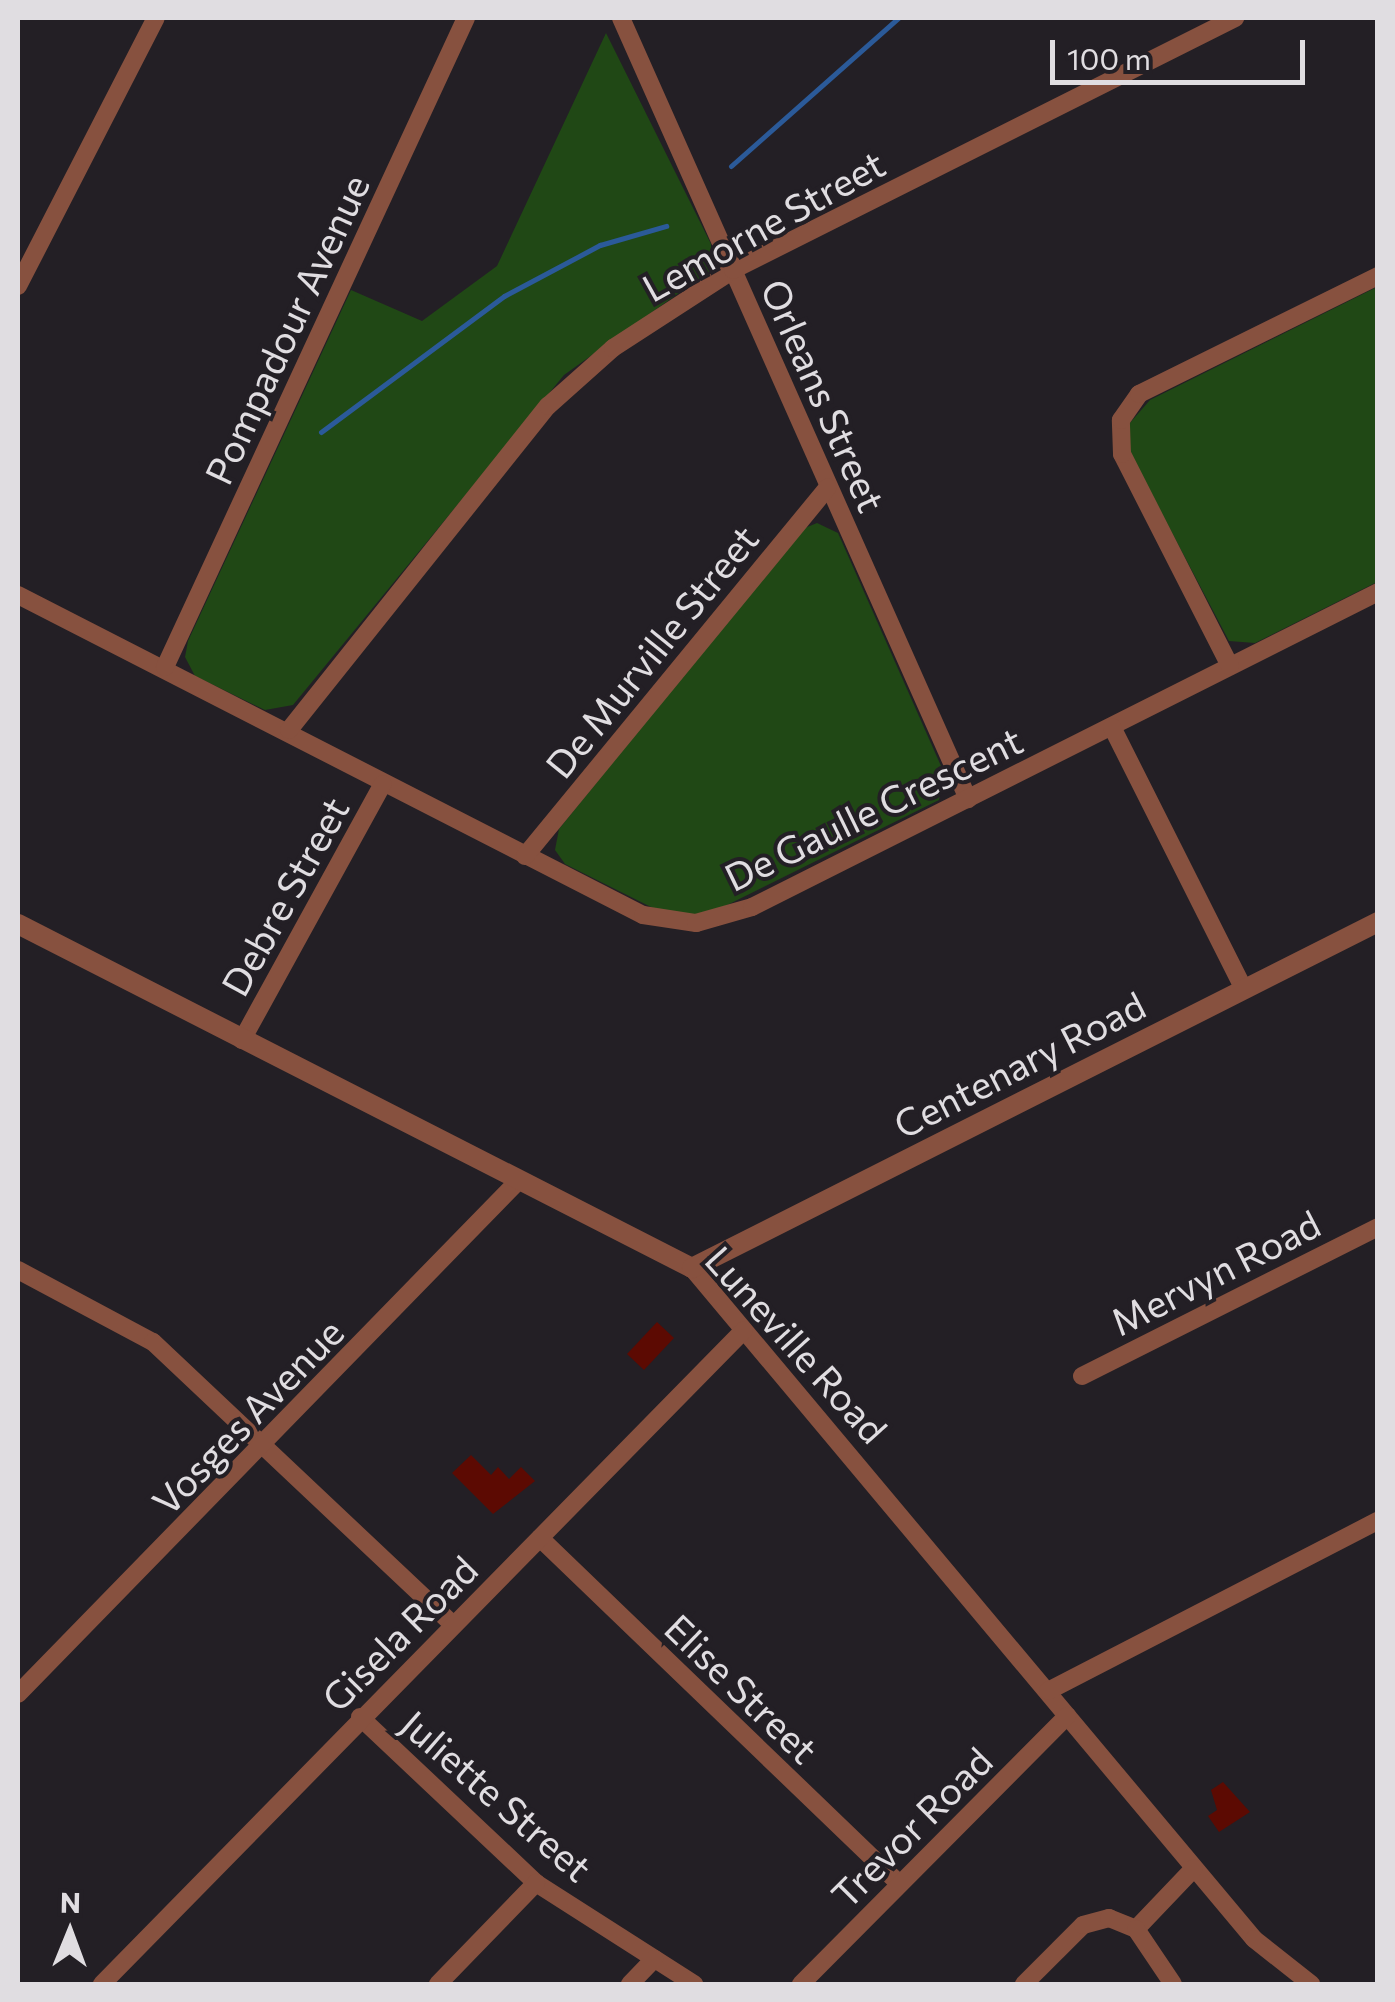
<!DOCTYPE html>
<style>
body{margin:0}
#map{position:relative;width:1395px;height:2002px;overflow:hidden;background:#231f25;font-family:Commissioner,sans-serif}
div>[style]{position:absolute}
.green>*{inset:0;background:#204815}
.stream>*{height:5px;margin:-2.5px;padding:0 2.5px;transform-origin:2.5px;border-radius:2.5px;background:#2b5a99}
.building>*{inset:0;background:#5c0a02}
.minor>*{height:18px;margin:-9px;padding:0 9px;transform-origin:9px;border-radius:9px;background:#87513f}
.tertiary>*{height:20px;margin:-10px;padding:0 10px;transform-origin:10px;border-radius:10px;background:#87513f}
span{translate:-50% -50%;white-space:nowrap;text-align:center;line-height:1.15;-webkit-text-stroke:8px #231f25;paint-order:stroke}
.street-label{font-size:38px;color:#e0dde1}
.frame{position:absolute;inset:0;border:20px solid #e0dde1;pointer-events:none}
.north{position:absolute;left:20px;top:1882px;width:100px;height:100px;-webkit-text-stroke:8px #231f25;paint-order:stroke;rotate:1deg;font-size:28px;font-weight:700;line-height:40px;text-align:center;color:#e0dde1}
.north::after{content:'';display:block;margin:auto;width:35px;height:45px;background:#e0dde1;clip-path:polygon(50% 0,100% 100%,50% 72%,0 100%)}
.scale{position:absolute;left:1050px;top:40px;width:255px;height:45px;box-sizing:border-box;border:5px solid #e0dde1;border-top:0;padding-left:12px;font-size:30px;line-height:35px;white-space:nowrap;color:#e0dde1;-webkit-text-stroke:8px #231f25;paint-order:stroke}
</style>
<div id="map">
<div class="green">
<div style="clip-path:polygon(606px 33px,711px 244px,711px 270px,564px 375px,293px 705px,265px 710px,195px 676px,185px 657px,188px 641px,351px 290px,422px 321px,497px 266px)"></div>
<div style="clip-path:polygon(1377px 287px,1377px 582px,1255px 643px,1229px 641px,1130px 453px,1129px 424px,1150px 400px)"></div>
<div style="clip-path:polygon(817px 523px,838px 533px,945px 775px,939px 800px,705px 916px,663px 913px,565px 864px,555px 850px,559px 829px,800px 530px)"></div>
</div>
<div class="stream">
<div style="left:731px;top:166px;width:223px;rotate:-41.5deg"></div>
<div style="left:321px;top:432px;width:228px;rotate:-36.6deg"></div>
<div style="left:504px;top:296px;width:109px;rotate:-28deg"></div>
<div style="left:600px;top:245px;width:69px;rotate:-16.1deg"></div>
</div>
<div class="building">
<div style="clip-path:polygon(657px 1322px,674px 1338px,644px 1370px,627px 1354px)"></div>
<div style="clip-path:polygon(471px 1455px,491px 1475px,498px 1467px,509px 1479px,521px 1467px,535px 1481px,493px 1514px,452px 1473px)"></div>
<div style="clip-path:polygon(1223px 1782px,1250px 1812px,1219px 1832px,1208px 1816px,1217px 1810px,1211px 1790px)"></div>
</div>
<div class="minor">
<div style="left:621px;top:18px;width:855px;rotate:66.04deg"></div>
<div style="left:18px;top:286px;width:301px;rotate:-62.8deg"></div>
<div style="left:18px;top:595px;width:702px;rotate:27.11deg"></div>
<div style="left:643px;top:915px;width:54px;rotate:8.6deg"></div>
<div style="left:696px;top:923px;width:58px;rotate:-15.9deg"></div>
<div style="left:752px;top:907px;width:701px;rotate:-26.71deg"></div>
<div style="left:1230px;top:666px;width:238px;rotate:-117deg"></div>
<div style="left:1122px;top:454px;width:34px;rotate:-92deg"></div>
<div style="left:1121px;top:420px;width:32px;rotate:-55deg"></div>
<div style="left:1139px;top:394px;width:267px;rotate:-26.3deg"></div>
<div style="left:165px;top:667px;width:715px;rotate:-65.12deg"></div>
<div style="left:1112px;top:727px;width:293px;rotate:63.3deg"></div>
<div style="left:289px;top:730px;width:415px;rotate:-51.4deg"></div>
<div style="left:548px;top:406px;width:87px;rotate:-41.7deg"></div>
<div style="left:613px;top:348px;width:143px;rotate:-33deg"></div>
<div style="left:733px;top:270px;width:562px;rotate:-26.66deg"></div>
<div style="left:525px;top:856px;width:477px;rotate:-50.6deg"></div>
<div style="left:242px;top:1040px;width:292px;rotate:-61.2deg"></div>
<div style="left:692px;top:1268px;width:875px;rotate:50.05deg"></div>
<div style="left:1254px;top:1939px;width:73px;rotate:38.3deg"></div>
<div style="left:18px;top:1270px;width:153px;rotate:28.1deg"></div>
<div style="left:153px;top:1342px;width:412px;rotate:43.3deg"></div>
<div style="left:1082px;top:1376px;width:331px;rotate:-26.7deg"></div>
<div style="left:540px;top:1538px;width:499px;rotate:43.9deg"></div>
<div style="left:1048px;top:1691px;width:371px;rotate:-27.3deg"></div>
<div style="left:18px;top:1694px;width:718px;rotate:-45.73deg"></div>
<div style="left:360px;top:1717px;width:242px;rotate:43.3deg"></div>
<div style="left:536px;top:1883px;width:188px;rotate:32.6deg"></div>
<div style="left:1136px;top:1929px;width:84px;rotate:-46.4deg"></div>
<div style="left:102px;top:1984px;width:916px;rotate:-45.53deg"></div>
<div style="left:438px;top:1984px;width:141px;rotate:-45.9deg"></div>
<div style="left:630px;top:1984px;width:35px;rotate:-46deg"></div>
<div style="left:801px;top:1984px;width:378px;rotate:-45.2deg"></div>
<div style="left:1024px;top:1984px;width:83px;rotate:-45deg"></div>
<div style="left:1083px;top:1925px;width:27px;rotate:-15deg"></div>
<div style="left:1109px;top:1918px;width:29px;rotate:22deg"></div>
<div style="left:1136px;top:1929px;width:66px;rotate:56.1deg"></div>
</div>
<div class="tertiary">
<div style="left:18px;top:924px;width:757px;rotate:27.04deg"></div>
<div style="left:692px;top:1268px;width:768px;rotate:-26.77deg"></div>
</div>
<div class="street-label">
<span style="left:763px;top:225px;rotate:-29deg">Lemorne Street</span>
<span style="left:286px;top:329px;rotate:-65deg">Pompadour Avenue</span>
<span style="left:824px;top:395px;rotate:66deg">Orleans Street</span>
<span style="left:651px;top:651px;rotate:-51deg">De Murville Street</span>
<span style="left:873px;top:808px;rotate:-26deg">De Gaulle Crescent</span>
<span style="left:284px;top:896px;rotate:-61deg">Debre Street</span>
<span style="left:1019px;top:1064px;rotate:-27deg">Centenary Road</span>
<span style="left:1215px;top:1272px;rotate:-27deg">Mervyn Road</span>
<span style="left:797px;top:1344px;rotate:48deg">Luneville Road</span>
<span style="left:247px;top:1416px;rotate:-46deg">Vosges Avenue</span>
<span style="left:399px;top:1633px;rotate:-45deg">Gisela Road</span>
<span style="left:742px;top:1688px;rotate:44deg">Elise Street</span>
<span style="left:497px;top:1795px;rotate:41deg">Juliette Street</span>
<span style="left:911px;top:1827px;rotate:-45deg">Trevor Road</span>
</div>
<div class="frame"></div>
<div class="north">N</div>
<div class="scale">100 m</div>
</div>
